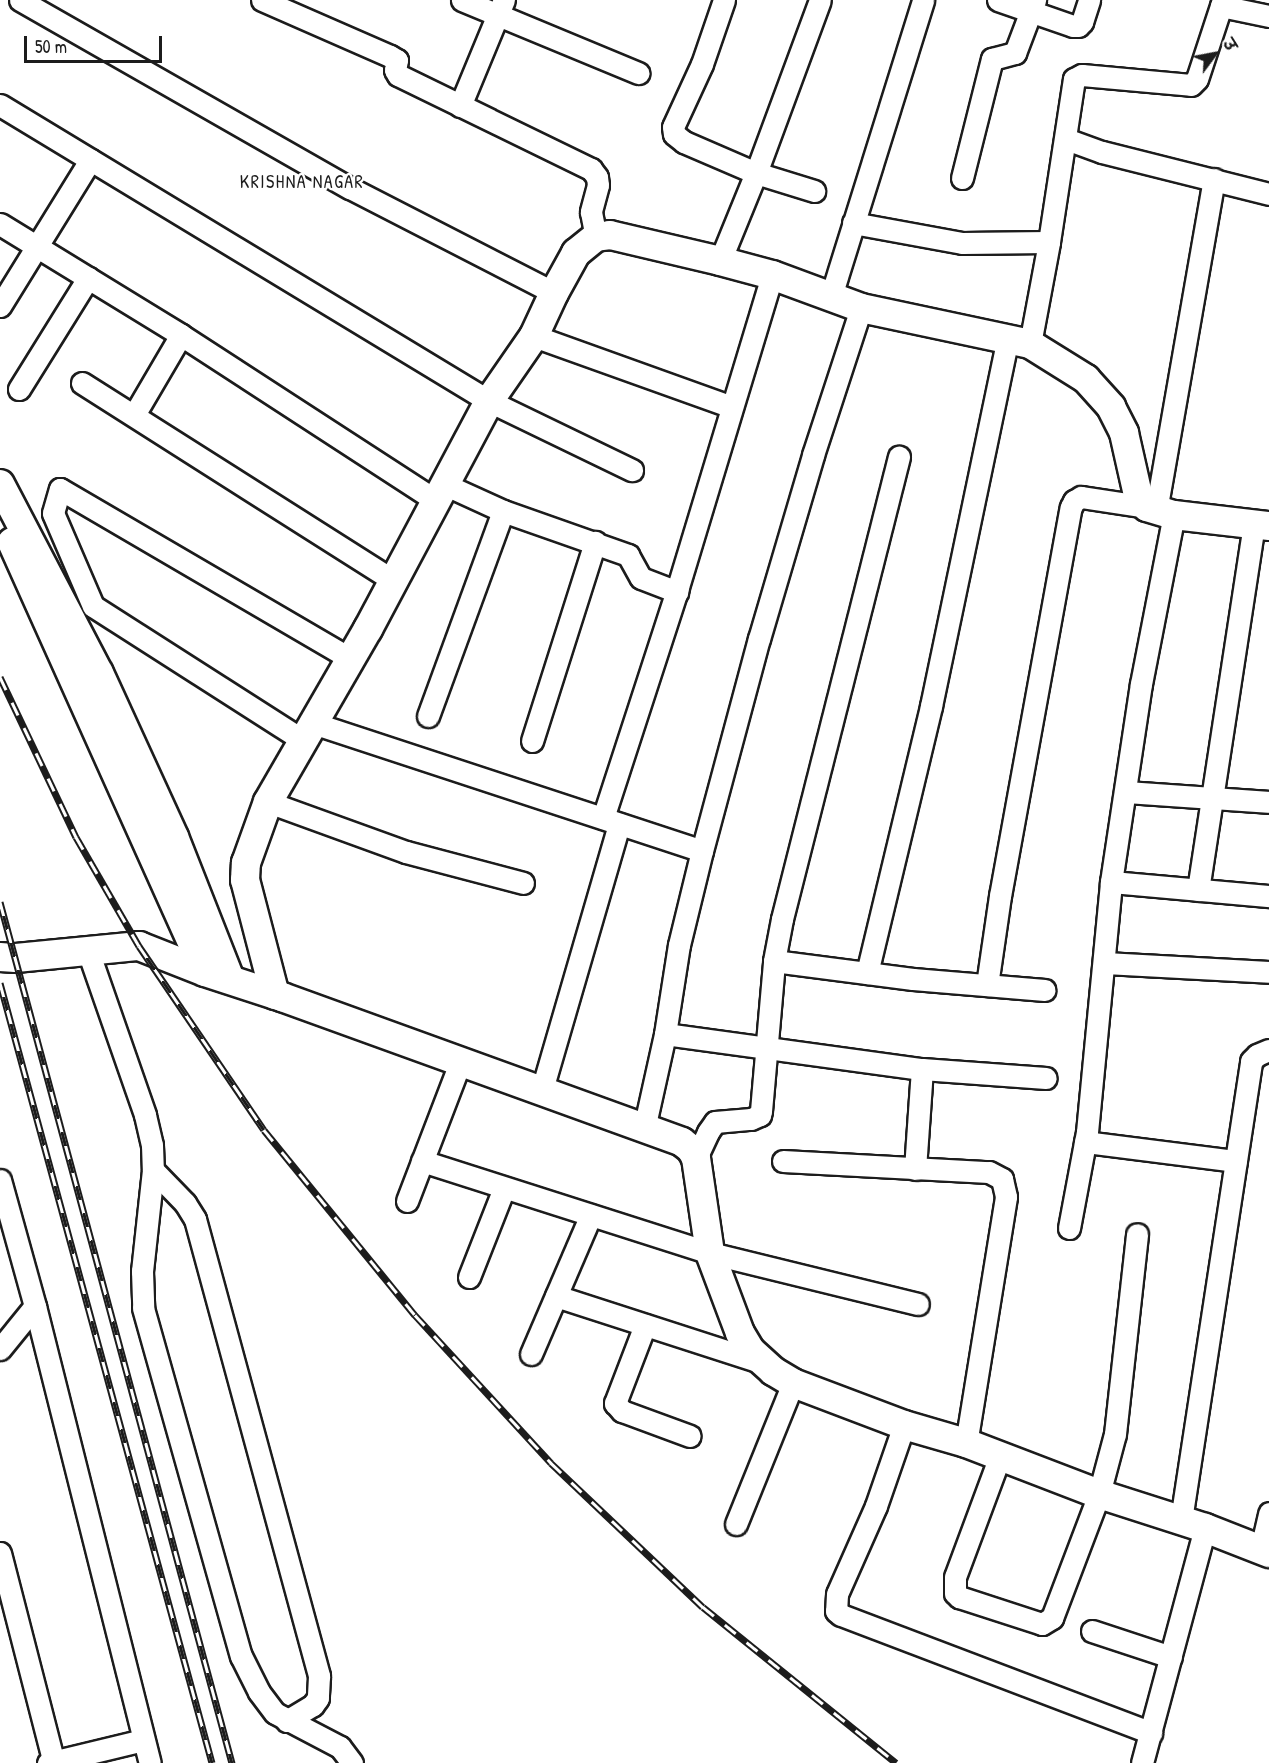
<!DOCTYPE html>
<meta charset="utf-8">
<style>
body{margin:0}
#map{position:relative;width:1269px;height:1763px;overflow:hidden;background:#fff;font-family:"Patrick Hand","Playpen Sans Deva",sans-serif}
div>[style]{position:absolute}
.roads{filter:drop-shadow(2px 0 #1c1c1c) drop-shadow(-2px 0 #1c1c1c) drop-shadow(0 2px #1c1c1c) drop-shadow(0 -2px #1c1c1c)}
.street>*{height:21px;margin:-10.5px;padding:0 10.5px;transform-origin:10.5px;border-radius:10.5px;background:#fff}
.secondary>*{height:28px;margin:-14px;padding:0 14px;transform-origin:14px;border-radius:14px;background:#fff}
.rail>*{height:7px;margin-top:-3.5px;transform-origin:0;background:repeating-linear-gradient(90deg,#fff 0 14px,#1c1c1c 0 28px);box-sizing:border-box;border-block:2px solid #1c1c1c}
span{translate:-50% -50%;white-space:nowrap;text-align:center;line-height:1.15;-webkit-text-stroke:4.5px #fff;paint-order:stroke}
.neighbourhood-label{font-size:18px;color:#1c1c1c;letter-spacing:1.5px}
.north{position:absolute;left:1185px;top:24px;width:60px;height:60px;-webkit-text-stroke:4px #fff;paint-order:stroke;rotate:58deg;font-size:16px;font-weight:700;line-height:24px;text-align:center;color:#1c1c1c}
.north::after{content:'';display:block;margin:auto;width:21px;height:27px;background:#1c1c1c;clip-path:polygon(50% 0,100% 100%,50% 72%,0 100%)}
.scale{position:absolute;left:24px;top:36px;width:138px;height:27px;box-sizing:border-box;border:3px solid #1c1c1c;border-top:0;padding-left:8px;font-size:18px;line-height:21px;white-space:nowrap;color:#1c1c1c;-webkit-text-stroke:4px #fff;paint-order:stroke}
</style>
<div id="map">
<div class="roads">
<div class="street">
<div style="left:20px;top:0;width:380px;rotate:29.7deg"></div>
<div style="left:350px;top:188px;width:229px;rotate:27.2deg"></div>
<div style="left:262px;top:0;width:140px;rotate:23.6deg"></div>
<div style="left:390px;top:56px;width:8px;rotate:30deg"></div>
<div style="left:397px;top:60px;width:10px;rotate:101deg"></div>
<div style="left:395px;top:70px;width:6px;rotate:59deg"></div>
<div style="left:398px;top:75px;width:215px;rotate:26deg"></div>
<div style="left:591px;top:169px;width:10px;rotate:53deg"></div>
<div style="left:597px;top:177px;width:8px;rotate:83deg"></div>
<div style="left:598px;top:185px;width:28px;rotate:105deg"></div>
<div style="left:591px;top:212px;width:25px;rotate:79deg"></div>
<div style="left:462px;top:0;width:191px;rotate:22.5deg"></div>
<div style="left:724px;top:0;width:68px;rotate:109deg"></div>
<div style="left:702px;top:64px;width:69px;rotate:114.7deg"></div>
<div style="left:673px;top:127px;width:7px;rotate:82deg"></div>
<div style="left:674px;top:134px;width:13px;rotate:39deg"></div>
<div style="left:684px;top:142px;width:78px;rotate:23.3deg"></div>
<div style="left:756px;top:173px;width:61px;rotate:17.2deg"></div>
<div style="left:998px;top:0;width:79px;rotate:19.1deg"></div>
<div style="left:1073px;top:26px;width:5px"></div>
<div style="left:1078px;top:26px;width:6px;rotate:-45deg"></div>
<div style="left:1082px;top:22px;width:23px;rotate:-72deg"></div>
<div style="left:1221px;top:6px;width:49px;rotate:11.8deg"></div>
<div style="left:0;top:105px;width:572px;rotate:31.19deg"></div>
<div style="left:489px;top:401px;width:159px;rotate:25.8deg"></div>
<div style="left:460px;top:106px;width:115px;rotate:-67.5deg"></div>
<div style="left:1066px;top:139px;width:38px;rotate:20deg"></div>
<div style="left:1102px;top:152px;width:172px;rotate:14.1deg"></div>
<div style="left:962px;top:178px;width:123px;rotate:-75.9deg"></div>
<div style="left:992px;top:59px;width:24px;rotate:-15deg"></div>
<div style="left:1015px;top:53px;width:57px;rotate:-69.3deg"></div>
<div style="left:853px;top:223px;width:111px;rotate:10.4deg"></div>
<div style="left:962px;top:243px;width:87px;rotate:-0.7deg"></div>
<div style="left:0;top:224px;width:212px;rotate:31.5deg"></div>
<div style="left:181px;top:335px;width:305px;rotate:33deg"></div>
<div style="left:720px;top:261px;width:95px;rotate:-67.8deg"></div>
<div style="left:756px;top:173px;width:184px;rotate:-69.7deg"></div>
<div style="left:831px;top:296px;width:310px;rotate:-72.7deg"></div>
<div style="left:0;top:306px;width:172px;rotate:-58.3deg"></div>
<div style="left:534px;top:336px;width:210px;rotate:19.7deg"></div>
<div style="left:1030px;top:344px;width:104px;rotate:-79.4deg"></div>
<div style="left:1049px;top:242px;width:165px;rotate:-81.3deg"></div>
<div style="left:1074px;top:79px;width:9px;rotate:-27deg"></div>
<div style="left:1082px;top:75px;width:109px;rotate:5.2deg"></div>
<div style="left:1191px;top:85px;width:8px;rotate:-45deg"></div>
<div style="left:1197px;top:79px;width:83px;rotate:-71.8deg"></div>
<div style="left:82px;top:383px;width:368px;rotate:32.4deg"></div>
<div style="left:19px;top:389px;width:131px;rotate:-58.1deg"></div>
<div style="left:134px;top:415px;width:93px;rotate:-59.6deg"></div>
<div style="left:446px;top:485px;width:63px;rotate:24.5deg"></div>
<div style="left:503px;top:511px;width:133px;rotate:19.4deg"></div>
<div style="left:628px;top:555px;width:26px;rotate:61deg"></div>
<div style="left:641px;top:578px;width:39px;rotate:21deg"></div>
<div style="left:1156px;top:511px;width:337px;rotate:-80.1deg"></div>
<div style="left:428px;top:716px;width:218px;rotate:-69.9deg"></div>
<div style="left:316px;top:724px;width:406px;rotate:18.2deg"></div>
<div style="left:304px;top:741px;width:250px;rotate:-147.4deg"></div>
<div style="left:93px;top:606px;width:101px;rotate:-113.3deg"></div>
<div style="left:53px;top:513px;width:25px;rotate:-74deg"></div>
<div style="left:60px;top:489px;width:337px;rotate:30.3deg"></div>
<div style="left:532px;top:741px;width:209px;rotate:-72.4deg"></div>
<div style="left:1126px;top:792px;width:143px;rotate:4deg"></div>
<div style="left:268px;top:802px;width:147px;rotate:19.9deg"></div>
<div style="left:406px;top:852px;width:121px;rotate:14.8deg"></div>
<div style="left:603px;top:818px;width:243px;rotate:-72deg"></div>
<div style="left:678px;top:587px;width:326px;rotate:-73.2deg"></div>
<div style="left:1111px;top:882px;width:159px;rotate:5.1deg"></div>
<div style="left:1198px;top:890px;width:369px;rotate:-81.3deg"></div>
<div style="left:88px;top:951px;width:174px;rotate:70.8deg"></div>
<div style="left:145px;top:1115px;width:31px;rotate:77deg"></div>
<div style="left:152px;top:1145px;width:25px;rotate:88deg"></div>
<div style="left:153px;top:1170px;width:102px;rotate:96.2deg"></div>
<div style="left:142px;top:1271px;width:37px;rotate:88deg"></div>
<div style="left:143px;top:1308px;width:362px;rotate:74.3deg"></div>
<div style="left:241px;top:1656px;width:40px;rotate:63.4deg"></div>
<div style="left:259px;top:1692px;width:26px;rotate:53deg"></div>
<div style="left:275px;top:1713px;width:73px;rotate:27.6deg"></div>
<div style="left:340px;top:1747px;width:20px;rotate:53deg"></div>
<div style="left:774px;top:961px;width:140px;rotate:7.4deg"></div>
<div style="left:913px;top:979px;width:132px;rotate:4.8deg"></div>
<div style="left:1105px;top:963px;width:164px;rotate:3.1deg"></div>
<div style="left:867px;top:973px;width:275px;rotate:-76.5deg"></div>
<div style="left:931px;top:706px;width:376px;rotate:-78.2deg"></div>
<div style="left:987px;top:985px;width:90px;rotate:-81.7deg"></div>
<div style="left:1000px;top:896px;width:395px;rotate:-79.7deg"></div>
<div style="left:1071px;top:507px;width:7px;rotate:-63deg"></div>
<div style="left:1074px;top:501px;width:8px;rotate:-30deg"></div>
<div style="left:1081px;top:497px;width:67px;rotate:8.6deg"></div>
<div style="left:665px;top:1034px;width:259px;rotate:7.8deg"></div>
<div style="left:922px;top:1069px;width:124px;rotate:4.2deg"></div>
<div style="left:541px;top:1093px;width:280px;rotate:-73.8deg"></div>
<div style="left:644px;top:1129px;width:97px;rotate:-77.5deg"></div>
<div style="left:665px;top:1034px;width:90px;rotate:-81.1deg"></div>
<div style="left:679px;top:945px;width:97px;rotate:-76.3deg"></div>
<div style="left:702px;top:851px;width:220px;rotate:-75deg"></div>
<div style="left:759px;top:639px;width:192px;rotate:-73.6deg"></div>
<div style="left:813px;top:455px;width:155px;rotate:-71.9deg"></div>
<div style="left:1085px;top:1142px;width:152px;rotate:7.2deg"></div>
<div style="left:696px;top:1158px;width:29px;rotate:-65deg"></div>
<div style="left:708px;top:1132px;width:12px;rotate:-55deg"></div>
<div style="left:715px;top:1122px;width:36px;rotate:-5deg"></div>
<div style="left:751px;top:1119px;width:10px;rotate:-24deg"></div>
<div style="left:760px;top:1115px;width:4px;rotate:-76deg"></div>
<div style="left:761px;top:1111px;width:151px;rotate:-85deg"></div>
<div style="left:774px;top:961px;width:43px;rotate:-79.2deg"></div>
<div style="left:782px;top:919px;width:477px;rotate:-75.8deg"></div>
<div style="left:422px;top:1161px;width:302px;rotate:17.7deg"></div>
<div style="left:710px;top:1253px;width:214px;rotate:13.8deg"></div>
<div style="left:783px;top:1161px;width:206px;rotate:3.1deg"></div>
<div style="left:989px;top:1172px;width:15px;rotate:28deg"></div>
<div style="left:1002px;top:1179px;width:18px;rotate:77deg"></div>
<div style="left:1006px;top:1197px;width:249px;rotate:99.2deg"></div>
<div style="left:915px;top:1169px;width:100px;rotate:-86deg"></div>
<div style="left:153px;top:1170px;width:46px;rotate:45.9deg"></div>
<div style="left:185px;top:1203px;width:19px;rotate:58deg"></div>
<div style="left:195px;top:1219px;width:474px;rotate:74.8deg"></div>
<div style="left:319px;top:1676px;width:22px;rotate:93deg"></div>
<div style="left:318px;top:1698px;width:9px;rotate:126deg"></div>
<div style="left:313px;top:1705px;width:31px;rotate:149deg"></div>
<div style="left:0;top:1180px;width:131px;rotate:74.5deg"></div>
<div style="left:35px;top:1306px;width:471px;rotate:75.9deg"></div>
<div style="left:407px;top:1201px;width:148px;rotate:-69deg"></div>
<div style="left:1069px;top:1228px;width:98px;rotate:-79.4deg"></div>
<div style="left:1087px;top:1132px;width:251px;rotate:-84.5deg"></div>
<div style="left:1111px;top:882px;width:200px;rotate:-81.4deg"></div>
<div style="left:1141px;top:684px;width:172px;rotate:-79deg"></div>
<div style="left:469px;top:1277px;width:96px;rotate:-68.5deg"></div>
<div style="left:556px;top:1296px;width:218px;rotate:17.9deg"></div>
<div style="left:645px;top:1325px;width:84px;rotate:111deg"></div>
<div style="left:615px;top:1403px;width:11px;rotate:49deg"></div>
<div style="left:622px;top:1411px;width:72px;rotate:20.2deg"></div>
<div style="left:0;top:1349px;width:55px;rotate:-50.9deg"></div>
<div style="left:531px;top:1354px;width:151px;rotate:-66.7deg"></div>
<div style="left:904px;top:1425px;width:86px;rotate:109.1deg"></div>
<div style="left:876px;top:1506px;width:96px;rotate:113.9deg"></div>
<div style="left:837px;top:1594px;width:17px;rotate:93deg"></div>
<div style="left:836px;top:1611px;width:6px;rotate:39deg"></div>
<div style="left:841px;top:1615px;width:332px;rotate:20.8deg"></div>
<div style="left:1000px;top:1456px;width:129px;rotate:110.4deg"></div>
<div style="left:955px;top:1577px;width:16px;rotate:90deg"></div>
<div style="left:955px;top:1593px;width:6px;rotate:45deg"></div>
<div style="left:959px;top:1597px;width:87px;rotate:18deg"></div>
<div style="left:1042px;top:1624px;width:12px;rotate:-31deg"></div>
<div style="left:1052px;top:1618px;width:133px;rotate:-69.2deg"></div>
<div style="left:1099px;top:1494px;width:62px;rotate:-75.1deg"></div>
<div style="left:1115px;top:1434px;width:201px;rotate:-83.7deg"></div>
<div style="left:1181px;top:1520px;width:464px;rotate:-81.3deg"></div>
<div style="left:1251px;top:1061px;width:8px;rotate:-45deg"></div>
<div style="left:1257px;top:1055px;width:13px;rotate:-23deg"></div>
<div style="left:736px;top:1524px;width:152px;rotate:-68deg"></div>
<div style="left:1261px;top:1549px;width:37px;rotate:-77deg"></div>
<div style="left:0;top:1553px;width:217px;rotate:75.6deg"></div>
<div style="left:1092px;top:1631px;width:83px;rotate:18.2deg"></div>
<div style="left:48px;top:1763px;width:98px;rotate:-13.6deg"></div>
<div style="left:1142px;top:1763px;width:243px;rotate:-75deg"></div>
</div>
<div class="secondary">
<div style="left:0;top:484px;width:213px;rotate:62.4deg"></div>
<div style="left:99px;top:673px;width:180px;rotate:65.4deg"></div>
<div style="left:174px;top:837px;width:153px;rotate:68.5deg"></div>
<div style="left:12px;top:542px;width:471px;rotate:65.8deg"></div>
<div style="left:0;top:957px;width:16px;rotate:4deg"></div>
<div style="left:16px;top:958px;width:124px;rotate:-5.6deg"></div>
<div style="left:139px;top:946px;width:71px;rotate:21.5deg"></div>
<div style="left:205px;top:972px;width:81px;rotate:18deg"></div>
<div style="left:282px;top:997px;width:425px;rotate:19.9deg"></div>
<div style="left:682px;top:1142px;width:11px;rotate:38deg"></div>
<div style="left:691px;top:1149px;width:10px;rotate:61deg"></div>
<div style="left:696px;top:1158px;width:96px;rotate:81.6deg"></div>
<div style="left:710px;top:1253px;width:85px;rotate:69.4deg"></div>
<div style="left:740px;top:1333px;width:21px;rotate:59deg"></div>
<div style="left:751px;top:1351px;width:30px;rotate:42deg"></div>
<div style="left:773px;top:1371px;width:23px;rotate:31deg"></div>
<div style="left:793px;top:1383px;width:119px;rotate:20.7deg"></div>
<div style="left:904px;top:1425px;width:65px;rotate:16.2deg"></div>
<div style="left:966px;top:1443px;width:142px;rotate:21deg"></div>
<div style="left:1099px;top:1494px;width:111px;rotate:17.8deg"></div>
<div style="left:1205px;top:1528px;width:69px;rotate:21.3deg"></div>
<div style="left:275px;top:995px;width:119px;rotate:-104.6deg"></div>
<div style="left:245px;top:880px;width:17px;rotate:-87deg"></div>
<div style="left:246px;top:863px;width:65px;rotate:-70.2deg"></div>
<div style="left:268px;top:802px;width:200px;rotate:-60deg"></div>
<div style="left:368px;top:629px;width:258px;rotate:-62deg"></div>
<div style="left:489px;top:401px;width:79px;rotate:-55.3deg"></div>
<div style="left:534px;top:336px;width:47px;rotate:-65.1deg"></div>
<div style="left:554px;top:293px;width:46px;rotate:-61.2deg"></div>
<div style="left:576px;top:253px;width:26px;rotate:-39deg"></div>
<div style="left:596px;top:237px;width:14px;rotate:-8deg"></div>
<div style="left:610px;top:235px;width:113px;rotate:13.3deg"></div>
<div style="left:720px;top:261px;width:54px;rotate:15.1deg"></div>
<div style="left:772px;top:275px;width:95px;rotate:20.3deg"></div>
<div style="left:861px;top:308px;width:173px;rotate:12deg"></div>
<div style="left:1030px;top:344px;width:66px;rotate:32deg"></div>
<div style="left:1086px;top:379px;width:38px;rotate:48deg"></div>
<div style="left:1111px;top:407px;width:29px;rotate:63deg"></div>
<div style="left:1124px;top:433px;width:64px;rotate:77.3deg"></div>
<div style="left:1138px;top:495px;width:15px;rotate:53deg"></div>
<div style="left:1147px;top:507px;width:28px;rotate:17deg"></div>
<div style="left:1174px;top:515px;width:96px;rotate:6.6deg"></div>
</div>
</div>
<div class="rail">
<div style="left:0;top:677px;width:177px;rotate:64.6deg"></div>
<div style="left:76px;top:837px;width:126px;rotate:60deg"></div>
<div style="left:139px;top:946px;width:222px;rotate:55.8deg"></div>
<div style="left:264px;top:1130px;width:239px;rotate:50.8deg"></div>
<div style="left:415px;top:1315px;width:201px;rotate:47.4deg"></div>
<div style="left:551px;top:1463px;width:209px;rotate:43.5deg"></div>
<div style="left:703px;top:1607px;width:248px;rotate:38.9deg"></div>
<div style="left:0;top:902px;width:892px;rotate:74.92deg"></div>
<div style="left:0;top:983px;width:808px;rotate:74.79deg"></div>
</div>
<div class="neighbourhood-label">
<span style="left:302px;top:182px">KRISHNA NAGAR</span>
</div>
<div class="north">उ</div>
<div class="scale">50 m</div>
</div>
